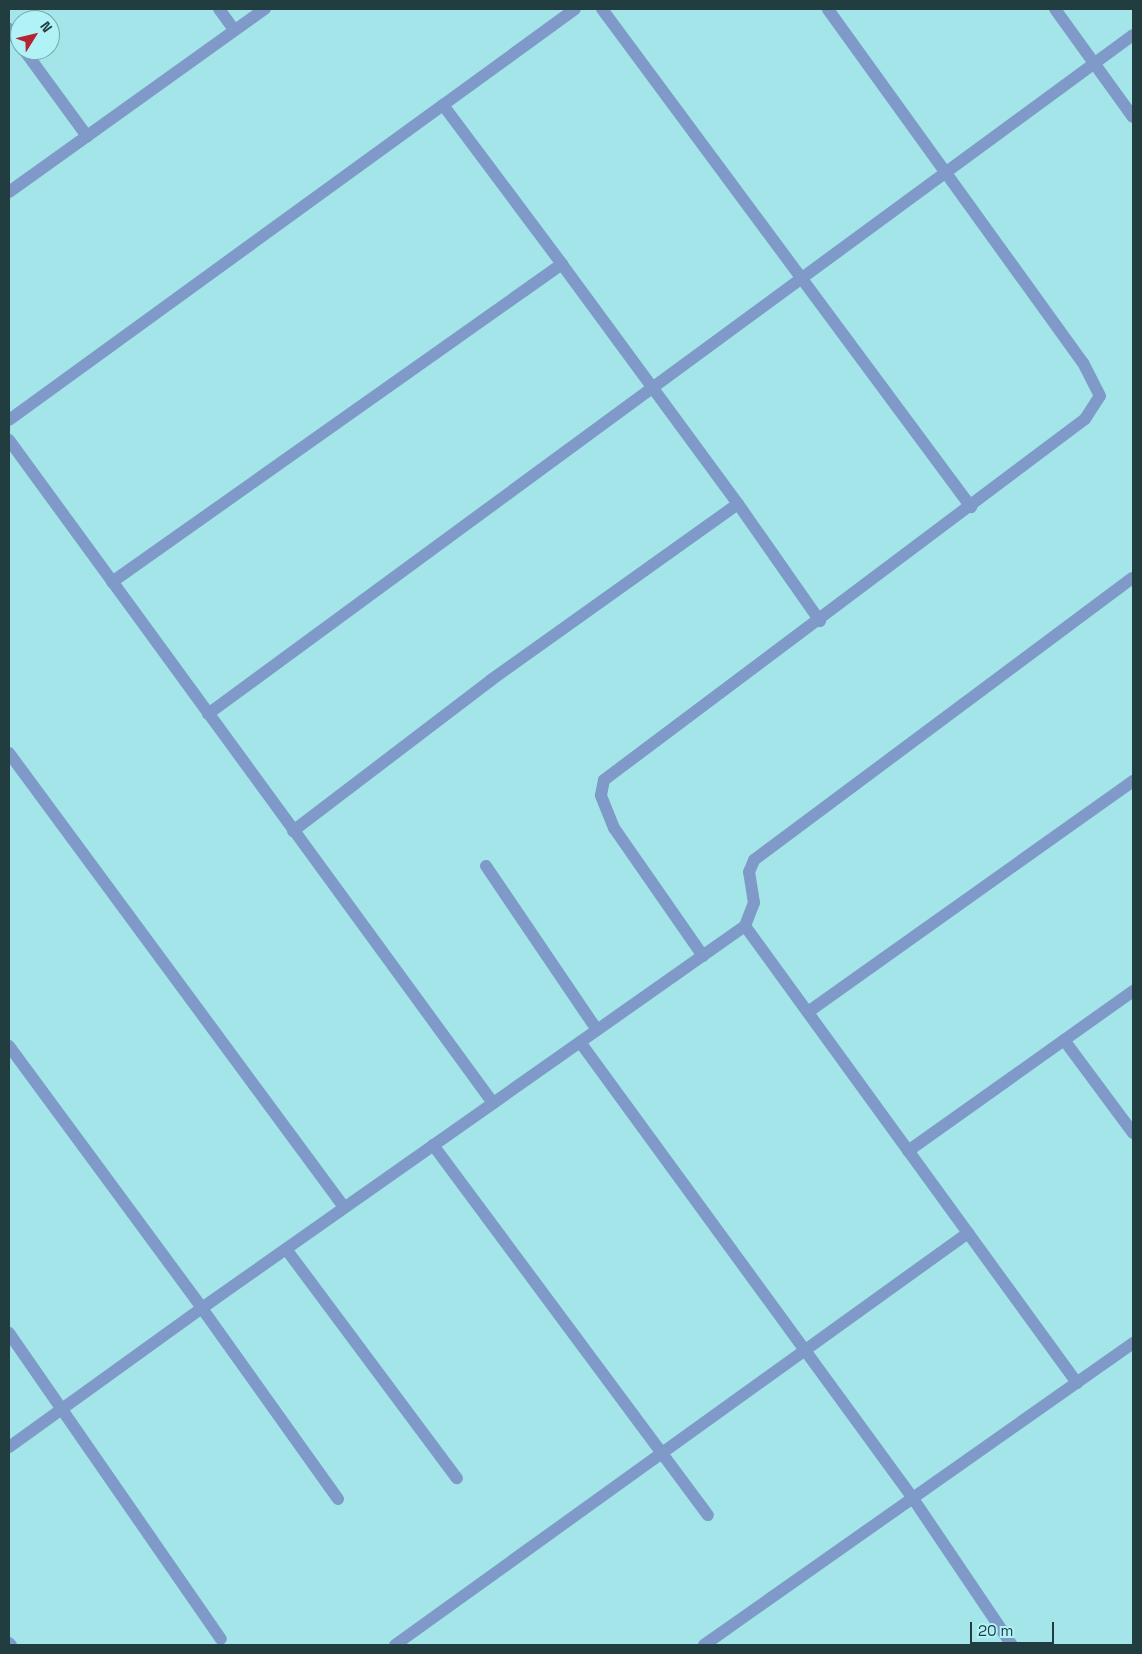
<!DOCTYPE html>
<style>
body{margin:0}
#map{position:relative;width:1142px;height:1654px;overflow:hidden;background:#a4e5e9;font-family:"Space Grotesk",sans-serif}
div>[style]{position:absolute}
.minor>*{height:12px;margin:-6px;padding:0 6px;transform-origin:6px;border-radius:6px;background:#7f9ac8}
span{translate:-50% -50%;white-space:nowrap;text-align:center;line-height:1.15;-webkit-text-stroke:4.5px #b1f2f6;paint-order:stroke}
.frame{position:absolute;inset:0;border:10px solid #223d3f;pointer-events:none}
.north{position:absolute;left:10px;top:10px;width:50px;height:50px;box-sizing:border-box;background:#b1f2f6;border:1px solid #78aaad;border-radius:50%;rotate:54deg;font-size:14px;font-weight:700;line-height:20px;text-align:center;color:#223d3f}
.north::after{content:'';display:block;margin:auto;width:18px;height:22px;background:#b62434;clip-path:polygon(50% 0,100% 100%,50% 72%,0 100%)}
.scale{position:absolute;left:970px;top:1622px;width:84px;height:22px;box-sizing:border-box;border:2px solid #223d3f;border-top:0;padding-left:6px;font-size:15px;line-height:18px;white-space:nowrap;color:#223d3f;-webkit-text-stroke:4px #b1f2f6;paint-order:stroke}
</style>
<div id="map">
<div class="minor">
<div style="left:219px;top:9px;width:26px;rotate:54deg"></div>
<div style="left:602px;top:9px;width:620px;rotate:53.46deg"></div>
<div style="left:1055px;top:9px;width:133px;rotate:54.2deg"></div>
<div style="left:9px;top:29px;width:19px;rotate:55deg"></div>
<div style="left:24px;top:50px;width:107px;rotate:53.8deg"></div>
<div style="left:443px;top:105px;width:163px;rotate:-36deg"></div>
<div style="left:9px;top:192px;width:315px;rotate:-35.6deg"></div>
<div style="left:9px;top:420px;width:536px;rotate:-35.97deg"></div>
<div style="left:443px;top:105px;width:199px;rotate:53.2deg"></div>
<div style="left:562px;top:264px;width:551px;rotate:144.75deg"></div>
<div style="left:9px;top:440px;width:821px;rotate:53.87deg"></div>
<div style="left:738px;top:504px;width:143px;rotate:55deg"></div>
<div style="left:208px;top:714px;width:1147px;rotate:-36.28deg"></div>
<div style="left:9px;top:753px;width:564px;rotate:53.58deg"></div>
<div style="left:293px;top:831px;width:249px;rotate:-37.3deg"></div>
<div style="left:491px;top:680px;width:303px;rotate:-35.5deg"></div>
<div style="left:738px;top:504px;width:298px;rotate:-126.3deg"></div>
<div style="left:486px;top:866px;width:198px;rotate:55.9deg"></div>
<div style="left:745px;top:926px;width:565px;rotate:54deg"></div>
<div style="left:703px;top:956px;width:156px;rotate:-124.8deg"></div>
<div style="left:614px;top:828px;width:35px;rotate:-112deg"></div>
<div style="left:601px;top:795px;width:15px;rotate:-79deg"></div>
<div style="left:604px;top:780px;width:601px;rotate:-36.89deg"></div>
<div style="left:1085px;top:419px;width:27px;rotate:-57deg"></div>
<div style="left:1100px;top:396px;width:37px;rotate:-117deg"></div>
<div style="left:1083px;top:363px;width:436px;rotate:-125.8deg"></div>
<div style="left:808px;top:1012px;width:399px;rotate:-35.4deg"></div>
<div style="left:1064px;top:1040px;width:116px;rotate:53.4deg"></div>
<div style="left:580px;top:1042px;width:563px;rotate:53.88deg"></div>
<div style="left:912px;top:1497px;width:179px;rotate:56deg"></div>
<div style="left:9px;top:1046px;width:325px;rotate:53.6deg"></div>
<div style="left:202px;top:1308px;width:238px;rotate:144.2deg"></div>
<div style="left:433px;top:1145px;width:461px;rotate:53.4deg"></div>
<div style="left:908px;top:1151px;width:276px;rotate:-35.4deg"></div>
<div style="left:286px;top:1249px;width:286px;rotate:53.3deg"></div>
<div style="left:9px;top:1333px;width:372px;rotate:55.3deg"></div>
<div style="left:338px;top:1499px;width:234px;rotate:-125.5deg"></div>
<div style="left:202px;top:1308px;width:664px;rotate:-35.13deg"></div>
<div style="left:745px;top:926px;width:25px;rotate:-69deg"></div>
<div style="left:754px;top:903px;width:31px;rotate:-99deg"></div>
<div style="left:749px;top:872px;width:13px;rotate:-67deg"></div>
<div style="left:754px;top:860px;width:472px;rotate:-36.7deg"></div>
<div style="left:9px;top:1643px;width:3px;rotate:45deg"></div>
<div style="left:395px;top:1645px;width:706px;rotate:-35.72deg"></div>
<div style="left:704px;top:1645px;width:525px;rotate:-35.14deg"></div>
</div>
<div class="frame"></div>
<div class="north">N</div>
<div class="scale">20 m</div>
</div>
